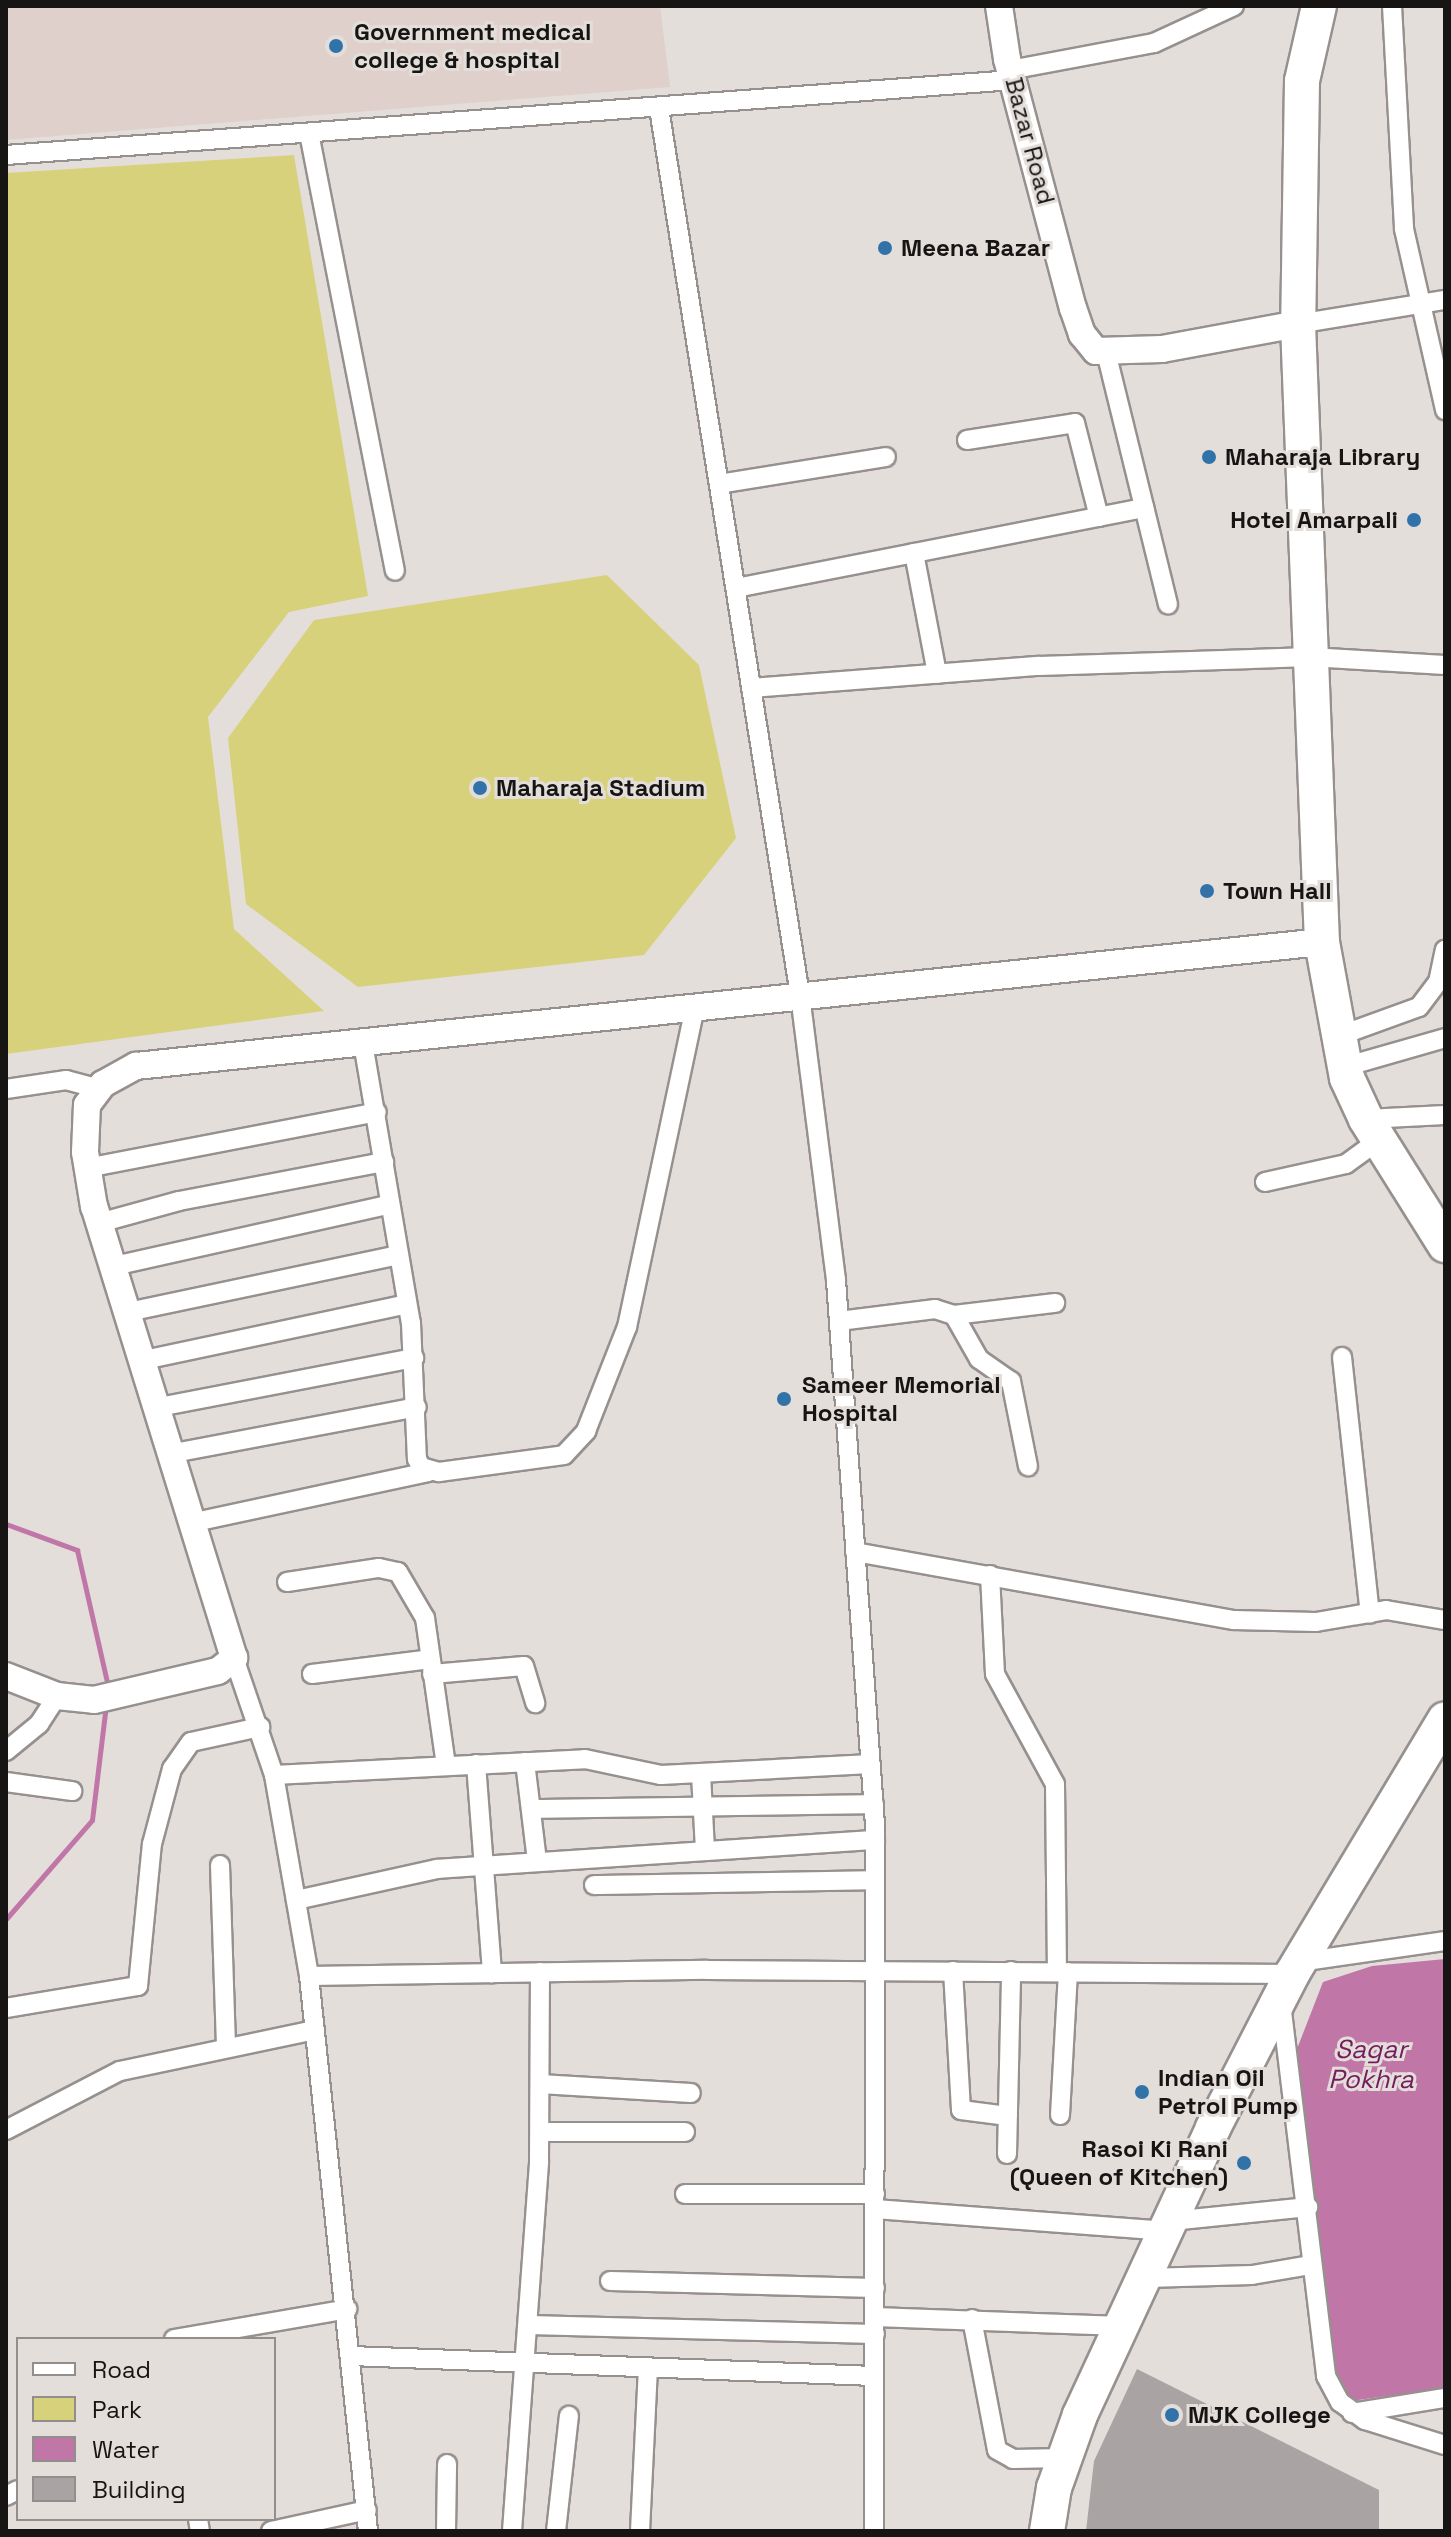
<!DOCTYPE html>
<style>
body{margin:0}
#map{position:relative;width:1451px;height:2537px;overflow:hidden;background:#e4dedb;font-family:"Space Grotesk",sans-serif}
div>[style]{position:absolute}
.built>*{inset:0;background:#dfd0cb}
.green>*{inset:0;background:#d8d17b}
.water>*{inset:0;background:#c077a8}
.stream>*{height:5px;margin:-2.5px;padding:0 2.5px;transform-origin:2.5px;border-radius:2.5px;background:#c077a8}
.building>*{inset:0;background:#aaa3a4}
.roads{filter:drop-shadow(2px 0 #96908e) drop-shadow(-2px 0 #96908e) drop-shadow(0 2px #96908e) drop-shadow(0 -2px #96908e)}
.street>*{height:18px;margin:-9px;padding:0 9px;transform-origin:9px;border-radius:9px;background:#fff}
.secondary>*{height:26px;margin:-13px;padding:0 13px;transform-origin:13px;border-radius:13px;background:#fff}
.highway>*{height:34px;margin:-17px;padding:0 17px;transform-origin:17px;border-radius:17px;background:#fff}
.dots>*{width:22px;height:22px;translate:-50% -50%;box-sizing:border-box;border:4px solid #e4dedb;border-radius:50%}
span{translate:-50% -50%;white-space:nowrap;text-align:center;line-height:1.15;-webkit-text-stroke:6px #e4dedb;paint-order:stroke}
.poi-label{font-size:24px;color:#171514;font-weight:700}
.left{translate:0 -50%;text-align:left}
.right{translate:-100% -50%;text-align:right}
.street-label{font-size:24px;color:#171514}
.water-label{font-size:26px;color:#741c5e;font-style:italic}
.frame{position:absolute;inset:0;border:8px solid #171514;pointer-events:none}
.legend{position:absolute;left:16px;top:2337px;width:260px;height:184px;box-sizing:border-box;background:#e4dedb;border:2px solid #928e8b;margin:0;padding:10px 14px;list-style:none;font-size:24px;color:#171514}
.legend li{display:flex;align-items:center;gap:16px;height:40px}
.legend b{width:40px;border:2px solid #928e8b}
</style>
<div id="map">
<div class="built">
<div style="clip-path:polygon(6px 6px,660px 6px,670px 87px,6px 140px)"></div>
</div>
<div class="green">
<div style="clip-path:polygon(294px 155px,368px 596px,289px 612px,208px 717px,234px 929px,324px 1011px,6px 1054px,6px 173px)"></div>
<div style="clip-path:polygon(607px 575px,699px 665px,736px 838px,644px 955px,358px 987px,246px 904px,228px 738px,314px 620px)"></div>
</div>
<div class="water">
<div style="clip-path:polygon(1445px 1959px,1445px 2388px,1351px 2401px,1333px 2371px,1295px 2054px,1323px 1982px,1372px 1966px)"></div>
</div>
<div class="stream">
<div style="left:6px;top:1524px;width:76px;rotate:20.1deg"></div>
<div style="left:77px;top:1550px;width:140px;rotate:77.2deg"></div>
<div style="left:6px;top:1919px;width:131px;rotate:-49deg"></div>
<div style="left:92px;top:1820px;width:116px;rotate:-83.1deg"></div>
</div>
<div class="building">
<div style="clip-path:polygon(1137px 2369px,1379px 2490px,1379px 2531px,1086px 2531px,1094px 2461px)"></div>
</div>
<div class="roads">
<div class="street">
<div style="left:1392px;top:6px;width:223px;rotate:86.9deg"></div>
<div style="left:1404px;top:229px;width:186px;rotate:77.2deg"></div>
<div style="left:1010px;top:70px;width:147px;rotate:-10.6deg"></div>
<div style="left:1154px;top:43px;width:88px;rotate:-24.8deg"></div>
<div style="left:659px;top:108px;width:898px;rotate:80.97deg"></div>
<div style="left:800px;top:995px;width:287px;rotate:82.8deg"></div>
<div style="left:836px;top:1280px;width:547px;rotate:85.91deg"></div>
<div style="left:875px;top:1826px;width:705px;rotate:90.08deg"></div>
<div style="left:309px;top:133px;width:446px;rotate:78.9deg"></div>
<div style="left:6px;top:155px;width:1010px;rotate:-4.26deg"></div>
<div style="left:1298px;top:324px;width:149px;rotate:-9.3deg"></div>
<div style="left:1106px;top:352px;width:260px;rotate:76.2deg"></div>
<div style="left:967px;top:440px;width:109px;rotate:-8.9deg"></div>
<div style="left:1075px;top:423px;width:97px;rotate:75.7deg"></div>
<div style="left:719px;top:484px;width:169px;rotate:-9.2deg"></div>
<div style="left:914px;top:553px;width:123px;rotate:79.2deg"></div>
<div style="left:736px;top:588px;width:416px;rotate:-11.1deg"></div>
<div style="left:751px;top:688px;width:289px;rotate:-4.4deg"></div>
<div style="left:1039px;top:666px;width:271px;rotate:-1.9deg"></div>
<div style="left:1310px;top:657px;width:135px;rotate:3.4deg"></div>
<div style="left:1336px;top:1037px;width:88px;rotate:-19.9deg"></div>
<div style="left:1419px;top:1007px;width:31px;rotate:-53deg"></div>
<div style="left:1438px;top:982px;width:33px;rotate:-78deg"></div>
<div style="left:363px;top:1043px;width:284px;rotate:80.3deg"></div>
<div style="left:411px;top:1323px;width:136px;rotate:87.5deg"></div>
<div style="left:417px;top:1459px;width:9px;rotate:63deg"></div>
<div style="left:421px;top:1467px;width:19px;rotate:16deg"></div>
<div style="left:439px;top:1472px;width:126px;rotate:-7.7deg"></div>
<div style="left:564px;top:1455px;width:33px;rotate:-47deg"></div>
<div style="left:586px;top:1431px;width:112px;rotate:-68.5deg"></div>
<div style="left:627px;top:1327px;width:326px;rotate:-78deg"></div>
<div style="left:1344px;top:1067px;width:105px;rotate:-16deg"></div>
<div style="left:6px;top:1089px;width:61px;rotate:-8.5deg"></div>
<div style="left:66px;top:1080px;width:35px;rotate:15deg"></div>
<div style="left:1366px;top:1119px;width:79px;rotate:-2.9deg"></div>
<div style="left:87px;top:1168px;width:295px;rotate:-10.9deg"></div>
<div style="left:1265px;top:1182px;width:83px;rotate:-12.5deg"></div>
<div style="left:1346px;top:1164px;width:41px;rotate:-36deg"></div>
<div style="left:99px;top:1223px;width:83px;rotate:-15.4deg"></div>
<div style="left:179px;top:1201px;width:209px;rotate:-10.8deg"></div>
<div style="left:114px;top:1266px;width:281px;rotate:-12.6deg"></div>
<div style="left:128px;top:1312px;width:276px;rotate:-11.9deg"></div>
<div style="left:954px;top:1315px;width:102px;rotate:-6.8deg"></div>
<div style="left:839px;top:1321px;width:97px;rotate:-7.1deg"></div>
<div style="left:935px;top:1309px;width:20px;rotate:18deg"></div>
<div style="left:954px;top:1315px;width:51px;rotate:60.4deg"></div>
<div style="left:979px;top:1359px;width:39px;rotate:35deg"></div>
<div style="left:1011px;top:1381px;width:87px;rotate:78.7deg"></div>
<div style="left:1342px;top:1357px;width:258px;rotate:83.8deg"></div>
<div style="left:144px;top:1360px;width:269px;rotate:-12deg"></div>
<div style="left:159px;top:1407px;width:260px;rotate:-10.9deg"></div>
<div style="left:174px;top:1453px;width:247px;rotate:-10.7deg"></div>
<div style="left:195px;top:1522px;width:239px;rotate:-12.1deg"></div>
<div style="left:855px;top:1552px;width:385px;rotate:10.2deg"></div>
<div style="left:1234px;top:1620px;width:82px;rotate:1.4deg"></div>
<div style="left:1316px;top:1622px;width:71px;rotate:-9.7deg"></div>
<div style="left:1386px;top:1610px;width:60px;rotate:9.6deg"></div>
<div style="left:990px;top:1575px;width:99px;rotate:87.1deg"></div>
<div style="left:995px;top:1674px;width:125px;rotate:61.4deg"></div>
<div style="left:1055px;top:1784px;width:188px;rotate:89.4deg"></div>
<div style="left:287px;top:1582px;width:93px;rotate:-8.7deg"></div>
<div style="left:379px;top:1568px;width:19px;rotate:12deg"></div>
<div style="left:398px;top:1572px;width:53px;rotate:59.6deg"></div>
<div style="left:425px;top:1618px;width:149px;rotate:81.9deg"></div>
<div style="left:234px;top:1658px;width:124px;rotate:71.1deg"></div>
<div style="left:274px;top:1775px;width:204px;rotate:80.1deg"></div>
<div style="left:309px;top:1976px;width:558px;rotate:83.93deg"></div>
<div style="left:312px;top:1674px;width:119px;rotate:-7.2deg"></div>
<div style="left:432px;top:1674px;width:92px;rotate:-5deg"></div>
<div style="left:524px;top:1666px;width:39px;rotate:73deg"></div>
<div style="left:6px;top:1751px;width:43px;rotate:-39.3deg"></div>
<div style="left:39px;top:1724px;width:33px;rotate:-57deg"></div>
<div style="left:525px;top:1762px;width:100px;rotate:83.1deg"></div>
<div style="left:476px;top:1764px;width:210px;rotate:85.6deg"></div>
<div style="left:701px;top:1774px;width:77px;rotate:87deg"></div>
<div style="left:274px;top:1775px;width:311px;rotate:-2.9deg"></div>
<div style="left:585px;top:1759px;width:78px;rotate:11.9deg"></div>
<div style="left:661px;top:1775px;width:210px;rotate:-3deg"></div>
<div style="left:6px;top:1782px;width:67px;rotate:7.8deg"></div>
<div style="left:532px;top:1809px;width:342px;rotate:-0.8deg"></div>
<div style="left:220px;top:1865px;width:181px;rotate:88.1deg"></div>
<div style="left:594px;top:1885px;width:281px;rotate:-1deg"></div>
<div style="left:296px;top:1900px;width:144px;rotate:-12.4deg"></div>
<div style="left:437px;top:1869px;width:439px;rotate:-3.8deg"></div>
<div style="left:1299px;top:1962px;width:148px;rotate:-8.2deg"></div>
<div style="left:953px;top:1971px;width:139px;rotate:86.7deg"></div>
<div style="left:961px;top:2110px;width:47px;rotate:7.3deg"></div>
<div style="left:309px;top:1976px;width:398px;rotate:-0.9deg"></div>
<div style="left:707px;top:1970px;width:585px;rotate:0.39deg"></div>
<div style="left:1281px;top:2003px;width:376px;rotate:83.1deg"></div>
<div style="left:1326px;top:2376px;width:30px;rotate:62deg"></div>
<div style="left:1340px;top:2402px;width:31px;rotate:36deg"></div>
<div style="left:1365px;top:2420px;width:84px;rotate:17.4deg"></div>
<div style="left:6px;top:2008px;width:134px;rotate:-9.5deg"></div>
<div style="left:138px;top:1986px;width:143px;rotate:-84.4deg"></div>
<div style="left:152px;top:1844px;width:78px;rotate:-75.1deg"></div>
<div style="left:172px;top:1769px;width:33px;rotate:-55deg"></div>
<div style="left:191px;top:1742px;width:71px;rotate:-12.3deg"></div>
<div style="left:540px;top:2084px;width:151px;rotate:3.4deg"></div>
<div style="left:1060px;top:2115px;width:143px;rotate:-86.8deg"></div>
<div style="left:6px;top:2130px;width:128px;rotate:-27.4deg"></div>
<div style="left:120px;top:2071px;width:199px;rotate:-11.9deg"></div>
<div style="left:540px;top:2132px;width:145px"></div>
<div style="left:1007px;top:2154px;width:183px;rotate:-88.7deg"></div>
<div style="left:685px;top:2194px;width:190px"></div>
<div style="left:875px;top:2209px;width:293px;rotate:4.3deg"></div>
<div style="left:1171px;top:2221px;width:138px;rotate:-5.8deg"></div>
<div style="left:1146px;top:2278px;width:106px;rotate:-1.6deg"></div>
<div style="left:1252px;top:2275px;width:60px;rotate:-9.6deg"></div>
<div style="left:610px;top:2281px;width:265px;rotate:1.5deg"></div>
<div style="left:875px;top:2317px;width:248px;rotate:2.1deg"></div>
<div style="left:972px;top:2319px;width:133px;rotate:79.2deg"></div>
<div style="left:997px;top:2450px;width:18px;rotate:29deg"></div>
<div style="left:1013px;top:2459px;width:50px;rotate:-1.1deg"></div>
<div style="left:529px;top:2325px;width:346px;rotate:1.5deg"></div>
<div style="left:174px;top:2339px;width:176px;rotate:-9.8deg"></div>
<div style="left:351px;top:2356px;width:523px;rotate:2.19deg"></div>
<div style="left:1352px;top:2413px;width:94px;rotate:-9.2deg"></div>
<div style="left:6px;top:2496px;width:13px;rotate:-27deg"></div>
<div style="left:198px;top:2519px;width:12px;rotate:81deg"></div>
<div style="left:271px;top:2531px;width:98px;rotate:-12.3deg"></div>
<div style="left:446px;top:2531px;width:67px;rotate:-89.1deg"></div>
<div style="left:512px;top:2531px;width:371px;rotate:-85.8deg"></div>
<div style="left:539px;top:2161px;width:189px;rotate:-89.7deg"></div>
<div style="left:556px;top:2531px;width:116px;rotate:-83.6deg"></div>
<div style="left:640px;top:2531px;width:163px;rotate:-87.2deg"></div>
</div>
<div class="secondary">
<div style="left:999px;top:6px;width:54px;rotate:81.4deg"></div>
<div style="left:1007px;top:59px;width:258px;rotate:75.2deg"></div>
<div style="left:1073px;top:308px;width:28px;rotate:71deg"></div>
<div style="left:1082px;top:334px;width:22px;rotate:51deg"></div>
<div style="left:1096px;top:351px;width:66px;rotate:-1.7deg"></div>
<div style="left:1162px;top:349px;width:138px;rotate:-10.4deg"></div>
<div style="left:6px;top:1676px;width:55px;rotate:21.4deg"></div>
<div style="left:57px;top:1696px;width:37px;rotate:6deg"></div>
<div style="left:94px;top:1700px;width:127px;rotate:-13.2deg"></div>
<div style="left:218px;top:1671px;width:21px;rotate:-39deg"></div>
<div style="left:234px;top:1658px;width:472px;rotate:-107.2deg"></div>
<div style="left:94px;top:1207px;width:56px;rotate:-99.3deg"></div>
<div style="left:85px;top:1152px;width:47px;rotate:-87.6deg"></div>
<div style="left:87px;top:1105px;width:26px;rotate:-53deg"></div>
<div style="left:103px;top:1084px;width:38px;rotate:-29deg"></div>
<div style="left:136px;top:1066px;width:1192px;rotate:-5.97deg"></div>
</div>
<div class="highway">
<div style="left:1319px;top:6px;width:77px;rotate:102.8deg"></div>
<div style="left:1302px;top:81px;width:243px;rotate:90.9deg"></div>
<div style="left:1298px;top:324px;width:618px;rotate:87.78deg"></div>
<div style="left:1322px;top:942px;width:138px;rotate:79.6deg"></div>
<div style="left:1347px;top:1078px;width:45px;rotate:65.1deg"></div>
<div style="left:1366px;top:1119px;width:149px;rotate:57.9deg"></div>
<div style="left:1047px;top:2531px;width:44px;rotate:-80.8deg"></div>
<div style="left:1054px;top:2488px;width:77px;rotate:-70.4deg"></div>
<div style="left:1080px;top:2415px;width:316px;rotate:-65.1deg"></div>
<div style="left:1213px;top:2128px;width:173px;rotate:-62.8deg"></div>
<div style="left:1292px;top:1974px;width:297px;rotate:-59deg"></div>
</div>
</div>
<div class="dots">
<div style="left:336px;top:46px;background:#3173a9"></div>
<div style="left:885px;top:248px;background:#3173a9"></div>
<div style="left:1209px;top:457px;background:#3173a9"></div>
<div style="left:1414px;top:520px;background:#3173a9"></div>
<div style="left:480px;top:788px;background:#3173a9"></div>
<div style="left:1207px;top:891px;background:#3173a9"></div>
<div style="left:784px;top:1399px;background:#3173a9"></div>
<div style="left:1142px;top:2092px;background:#3173a9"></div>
<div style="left:1244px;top:2163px;background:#3173a9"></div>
<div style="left:1172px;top:2415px;background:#3173a9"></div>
</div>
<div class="poi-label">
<span class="left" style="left:354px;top:46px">Government medical<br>college &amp; hospital</span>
<span class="left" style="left:901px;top:248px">Meena Bazar</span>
<span class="left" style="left:1225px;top:457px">Maharaja Library</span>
<span class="right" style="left:1398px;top:520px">Hotel Amarpali</span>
<span class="left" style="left:496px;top:788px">Maharaja Stadium</span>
<span class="left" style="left:1223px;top:891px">Town Hall</span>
<span class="left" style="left:802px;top:1399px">Sameer Memorial<br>Hospital</span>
<span class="left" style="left:1158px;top:2092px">Indian Oil<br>Petrol Pump</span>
<span class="right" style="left:1228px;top:2163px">Rasoi Ki Rani<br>(Queen of Kitchen)</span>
<span class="left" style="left:1188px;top:2415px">MJK College</span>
</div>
<div class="street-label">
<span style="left:1030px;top:141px;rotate:75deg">Bazar Road</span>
</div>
<div class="water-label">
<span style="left:1371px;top:2065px">Sagar<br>Pokhra</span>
</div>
<div class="frame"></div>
<ul class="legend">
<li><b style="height:10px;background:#fff"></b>Road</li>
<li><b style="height:22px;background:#d8d17b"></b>Park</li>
<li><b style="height:22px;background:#c077a8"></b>Water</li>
<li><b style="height:22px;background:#aaa3a4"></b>Building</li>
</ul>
</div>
